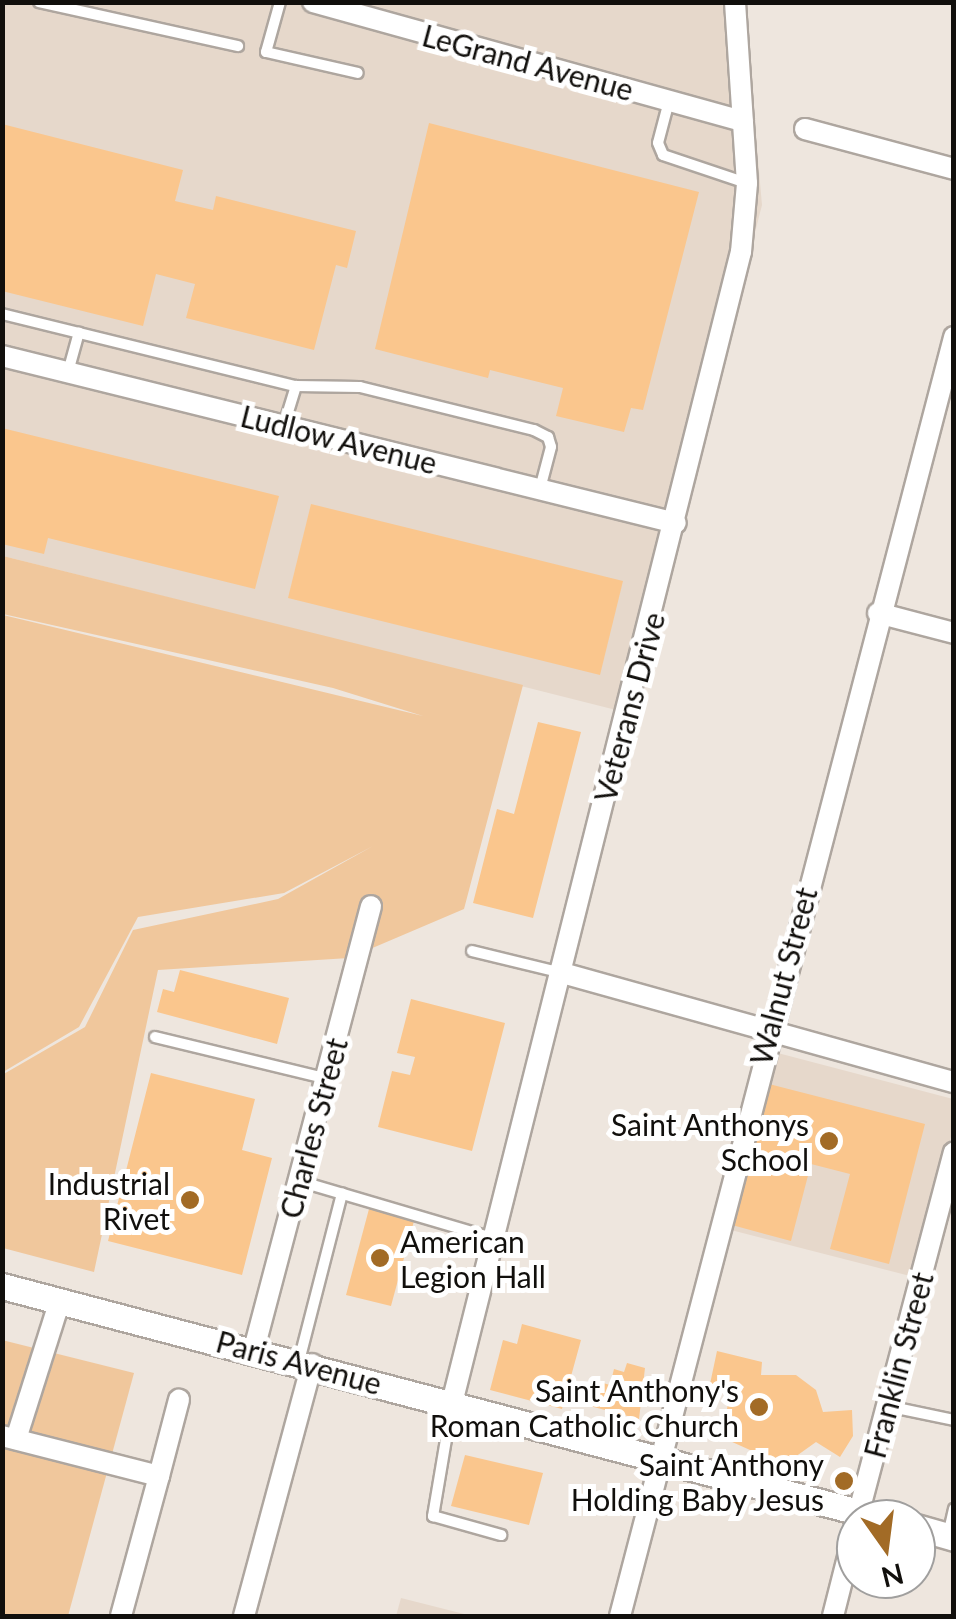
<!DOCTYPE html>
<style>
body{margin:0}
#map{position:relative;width:956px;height:1619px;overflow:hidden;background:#eee6de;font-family:Lato,sans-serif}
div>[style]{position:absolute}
.built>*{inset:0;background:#e6d8cb}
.green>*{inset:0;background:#f0c79c}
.building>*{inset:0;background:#fac68d}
.roads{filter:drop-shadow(2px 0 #aea69f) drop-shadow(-2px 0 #aea69f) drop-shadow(0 2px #aea69f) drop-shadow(0 -2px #aea69f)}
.service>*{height:10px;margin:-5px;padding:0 5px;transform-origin:5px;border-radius:5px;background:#fff}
.minor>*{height:20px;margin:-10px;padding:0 10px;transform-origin:10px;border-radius:10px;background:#fff}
.tertiary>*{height:25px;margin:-12.5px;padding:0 12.5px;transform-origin:12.5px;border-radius:12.5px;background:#fff}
.dots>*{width:28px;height:28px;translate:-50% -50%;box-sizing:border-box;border:5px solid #fff;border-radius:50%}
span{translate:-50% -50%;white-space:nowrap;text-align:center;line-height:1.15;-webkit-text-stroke:10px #fff;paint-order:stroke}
.street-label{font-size:30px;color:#110f0c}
.poi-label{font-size:30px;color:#110f0c}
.right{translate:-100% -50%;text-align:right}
.left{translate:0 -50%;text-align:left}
.frame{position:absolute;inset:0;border:5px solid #110f0c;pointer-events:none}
.north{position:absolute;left:836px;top:1499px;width:100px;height:100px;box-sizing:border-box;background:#fff;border:2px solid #a09f9e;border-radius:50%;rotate:166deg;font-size:28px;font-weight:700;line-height:40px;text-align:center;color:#110f0c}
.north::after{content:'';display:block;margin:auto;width:35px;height:45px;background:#a26b26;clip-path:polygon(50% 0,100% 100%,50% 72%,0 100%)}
</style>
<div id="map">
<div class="built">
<div style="clip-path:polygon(3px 3px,744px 3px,762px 205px,632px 714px,3px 556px)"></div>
<div style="clip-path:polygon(774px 1052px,953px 1099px,953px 1129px,914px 1277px,727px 1229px)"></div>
<div style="clip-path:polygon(401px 1598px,472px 1616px,396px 1616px)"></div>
</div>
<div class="green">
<div style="clip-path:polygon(3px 556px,523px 685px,464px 909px,349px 958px,158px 970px,94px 1272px,3px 1248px,2px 1075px,85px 1027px,133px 930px,278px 899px,373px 846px,284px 893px,138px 917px,79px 1027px,3px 1072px,3px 615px,423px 716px,333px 688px,3px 614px)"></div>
<div style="clip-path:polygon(2px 1340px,134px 1373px,68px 1616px,3px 1616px)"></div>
</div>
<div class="building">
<div style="clip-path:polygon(429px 123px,699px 192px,643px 410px,631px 408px,624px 432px,556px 416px,563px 388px,490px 370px,488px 378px,375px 349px)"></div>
<div style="clip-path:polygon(2px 124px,183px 170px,175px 201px,213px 210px,216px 196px,356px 231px,347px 268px,336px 265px,314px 350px,186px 318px,195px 284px,156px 274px,143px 326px,2px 291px)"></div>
<div style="clip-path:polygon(2px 428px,279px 496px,255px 589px,48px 538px,44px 554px,2px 544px)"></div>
<div style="clip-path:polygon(311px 504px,623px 581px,600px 675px,288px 598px)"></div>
<div style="clip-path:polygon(538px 722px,581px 732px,533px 918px,473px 903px,497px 809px,514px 814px)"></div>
<div style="clip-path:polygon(180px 970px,289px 998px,277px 1044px,157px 1012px,163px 989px,174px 992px)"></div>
<div style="clip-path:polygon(411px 999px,505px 1023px,472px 1151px,378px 1127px,392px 1071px,410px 1075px,415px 1057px,397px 1053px)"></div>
<div style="clip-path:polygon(151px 1073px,255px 1099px,242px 1150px,272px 1158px,242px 1275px,108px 1241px)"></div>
<div style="clip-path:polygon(769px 1084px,925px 1124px,889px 1264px,830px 1249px,850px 1174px,811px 1164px,791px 1241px,732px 1225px)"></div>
<div style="clip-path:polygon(369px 1209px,414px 1221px,391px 1306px,346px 1295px)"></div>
<div style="clip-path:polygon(522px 1324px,581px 1340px,562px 1409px,490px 1390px,503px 1340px,517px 1344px)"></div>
<div style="clip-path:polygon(717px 1351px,762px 1362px,761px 1375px,796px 1375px,816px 1390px,823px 1412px,852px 1410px,853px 1436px,840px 1457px,816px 1442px,795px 1457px,768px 1458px,721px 1437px,731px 1390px,710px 1384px)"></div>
<div style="clip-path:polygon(627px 1363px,645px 1368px,639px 1419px,586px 1405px,593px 1380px,610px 1385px,614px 1369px,624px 1372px)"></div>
<div style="clip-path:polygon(465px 1455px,543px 1473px,529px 1525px,451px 1506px)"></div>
</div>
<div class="roads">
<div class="service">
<div style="left:39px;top:2px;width:204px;rotate:12.5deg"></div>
<div style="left:280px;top:2px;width:52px;rotate:105.6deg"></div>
<div style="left:266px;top:52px;width:94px;rotate:12.9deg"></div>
<div style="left:669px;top:101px;width:43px;rotate:104.7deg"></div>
<div style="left:658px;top:143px;width:13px;rotate:67deg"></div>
<div style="left:663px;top:155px;width:88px;rotate:18.6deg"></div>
<div style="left:2px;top:314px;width:303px;rotate:13.8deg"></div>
<div style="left:296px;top:386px;width:64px;rotate:0.9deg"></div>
<div style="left:360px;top:387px;width:179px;rotate:13.9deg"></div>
<div style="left:534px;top:430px;width:16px;rotate:27deg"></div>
<div style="left:548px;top:437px;width:10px;rotate:73deg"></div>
<div style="left:551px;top:447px;width:43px;rotate:104.7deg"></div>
<div style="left:68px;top:372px;width:41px;rotate:-74.6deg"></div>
<div style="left:284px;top:425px;width:41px;rotate:-72.9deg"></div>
<div style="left:472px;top:951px;width:89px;rotate:13.7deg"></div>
<div style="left:155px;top:1037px;width:175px;rotate:13.6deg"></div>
<div style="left:299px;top:1181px;width:202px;rotate:16.4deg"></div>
<div style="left:299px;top:1361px;width:173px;rotate:-75.6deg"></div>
<div style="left:452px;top:1404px;width:114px;rotate:99.6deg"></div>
<div style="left:433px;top:1516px;width:71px;rotate:15.6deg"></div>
<div style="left:887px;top:1406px;width:68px;rotate:11.8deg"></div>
<div style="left:948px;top:1535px;width:27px;rotate:-77deg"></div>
</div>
<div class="minor">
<div style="left:313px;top:2px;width:446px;rotate:15.5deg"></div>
<div style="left:805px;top:129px;width:154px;rotate:15deg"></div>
<div style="left:2px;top:356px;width:694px;rotate:13.92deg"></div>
<div style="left:878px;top:613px;width:79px;rotate:14.7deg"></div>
<div style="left:559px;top:972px;width:410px;rotate:15.6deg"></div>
<div style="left:254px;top:1349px;width:458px;rotate:-75.2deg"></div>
<div style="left:452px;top:1403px;width:1187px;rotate:-75.91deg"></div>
<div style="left:741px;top:252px;width:69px;rotate:-85deg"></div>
<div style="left:747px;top:183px;width:181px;rotate:-93.8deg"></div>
<div style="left:2px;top:1436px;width:162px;rotate:14.3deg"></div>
<div style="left:159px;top:1476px;width:145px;rotate:105.2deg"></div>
<div style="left:16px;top:1439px;width:146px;rotate:-72.4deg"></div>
<div style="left:159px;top:1476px;width:79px;rotate:-75.3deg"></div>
<div style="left:857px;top:1519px;width:379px;rotate:-75.2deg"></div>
<div style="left:244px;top:1616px;width:261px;rotate:-74.9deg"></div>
<div style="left:620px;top:1616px;width:1322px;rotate:-75.36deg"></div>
<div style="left:833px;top:1616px;width:94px;rotate:-75.8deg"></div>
</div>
<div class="tertiary">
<div style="left:2px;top:1286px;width:913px;rotate:14.78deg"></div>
<div style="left:916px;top:1527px;width:40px;rotate:16deg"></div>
</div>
</div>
<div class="dots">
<div style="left:829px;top:1141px;background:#a26b26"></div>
<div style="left:190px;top:1200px;background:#a26b26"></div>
<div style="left:380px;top:1258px;background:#a26b26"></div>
<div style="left:759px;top:1407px;background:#a26b26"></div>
<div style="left:844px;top:1481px;background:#a26b26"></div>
</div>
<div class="street-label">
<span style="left:528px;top:62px;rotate:15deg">LeGrand Avenue</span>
<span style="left:339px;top:439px;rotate:14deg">Ludlow Avenue</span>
<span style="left:629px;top:707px;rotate:-75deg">Veterans Drive</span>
<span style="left:783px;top:976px;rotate:-75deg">Walnut Street</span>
<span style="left:313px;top:1128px;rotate:-75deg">Charles Street</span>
<span style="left:299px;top:1362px;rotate:15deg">Paris Avenue</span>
<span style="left:898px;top:1365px;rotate:-75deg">Franklin Street</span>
</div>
<div class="poi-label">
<span class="right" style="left:809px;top:1141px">Saint Anthonys<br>School</span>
<span class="right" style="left:170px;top:1200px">Industrial<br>Rivet</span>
<span class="left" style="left:400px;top:1258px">American<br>Legion Hall</span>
<span class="right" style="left:739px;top:1407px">Saint Anthony's<br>Roman Catholic Church</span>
<span class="right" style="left:824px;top:1481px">Saint Anthony<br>Holding Baby Jesus</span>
</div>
<div class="frame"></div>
<div class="north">N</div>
</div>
